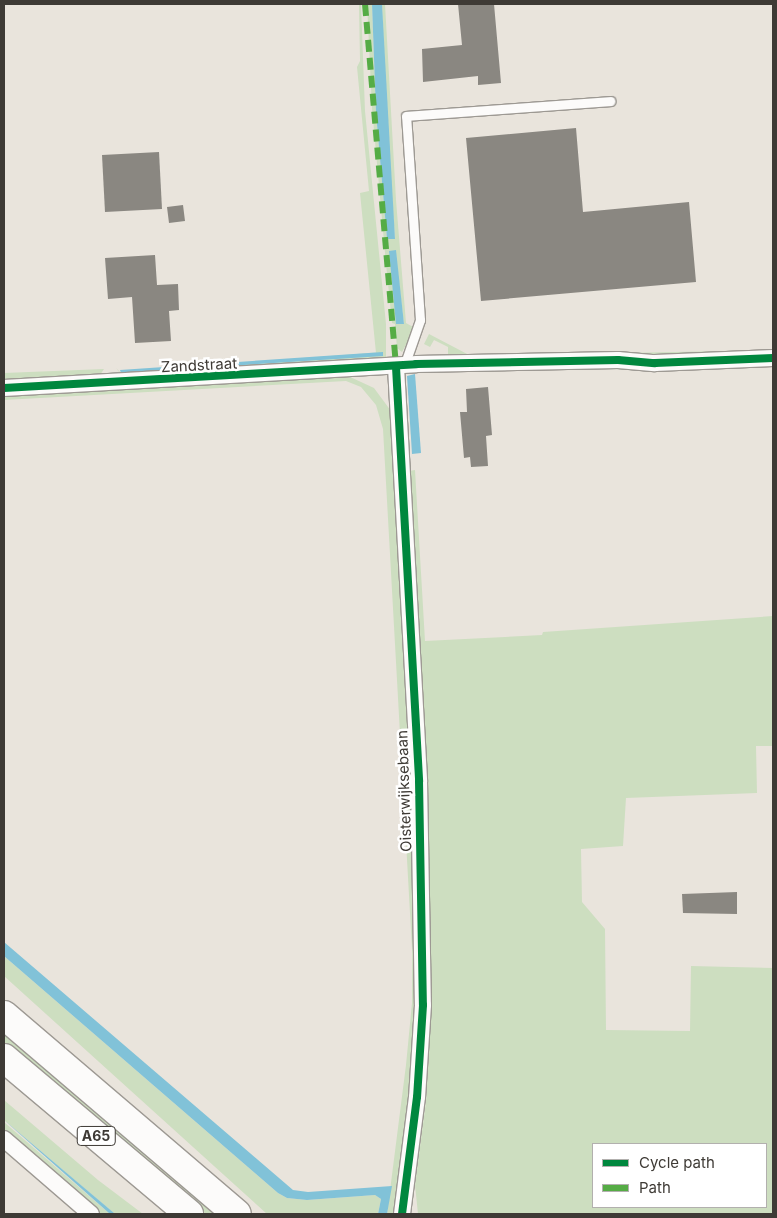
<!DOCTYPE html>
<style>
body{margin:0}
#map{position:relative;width:777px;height:1218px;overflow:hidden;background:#e9e4dc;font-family:Inter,sans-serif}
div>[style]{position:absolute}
.green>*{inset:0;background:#cddec0}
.water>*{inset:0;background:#81c2d8}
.building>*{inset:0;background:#8a8781}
.roads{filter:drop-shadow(1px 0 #9d9993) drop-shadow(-1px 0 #9d9993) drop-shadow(0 1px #9d9993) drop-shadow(0 -1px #9d9993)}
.lane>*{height:9px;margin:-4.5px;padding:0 4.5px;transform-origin:4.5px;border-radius:4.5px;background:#fcfbfa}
.street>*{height:16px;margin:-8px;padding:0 8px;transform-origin:8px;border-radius:8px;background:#fcfbfa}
.highway>*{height:28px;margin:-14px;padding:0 14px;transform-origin:14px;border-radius:14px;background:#fcfbfa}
.quiet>*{height:6px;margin-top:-3px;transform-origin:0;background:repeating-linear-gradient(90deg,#55ac45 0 12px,transparent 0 18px)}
.cycleway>*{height:8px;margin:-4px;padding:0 4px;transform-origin:4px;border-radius:4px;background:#00873e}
span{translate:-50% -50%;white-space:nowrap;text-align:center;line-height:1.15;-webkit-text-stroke:5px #fff;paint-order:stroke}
.shield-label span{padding:1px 4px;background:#fff;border:1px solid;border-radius:4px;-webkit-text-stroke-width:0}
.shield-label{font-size:14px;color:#3e3a35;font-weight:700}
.street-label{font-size:15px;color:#3e3a35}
.frame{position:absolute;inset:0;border:5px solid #3e3a35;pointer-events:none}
.legend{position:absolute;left:592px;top:1143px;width:175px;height:65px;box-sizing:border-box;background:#fff;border:1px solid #b2b0ae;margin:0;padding:6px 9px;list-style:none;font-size:15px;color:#3e3a35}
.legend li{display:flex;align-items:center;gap:10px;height:25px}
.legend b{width:25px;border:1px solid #b2b0ae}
</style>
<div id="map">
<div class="green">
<div style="clip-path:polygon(359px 4px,361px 4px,365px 111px,386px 324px,386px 357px,123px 377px,116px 368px,120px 372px,383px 352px,376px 353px,360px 193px,369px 191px,357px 67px,360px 61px)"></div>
<div style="clip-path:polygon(evenodd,367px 4px,372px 4px,376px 113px,387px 238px,395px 239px,385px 106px,382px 4px,385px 4px,396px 200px,406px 323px,415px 328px,402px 352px,397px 348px,395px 324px,392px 323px,386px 264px,372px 108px,367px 4px,395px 250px,404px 324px,396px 324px,395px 250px)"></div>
<div style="clip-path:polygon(429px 334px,471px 356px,773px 350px,773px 354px,448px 358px,448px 347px,434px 340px,430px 347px,424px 344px)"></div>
<div style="clip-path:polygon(104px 369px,98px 378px,4px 382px,4px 373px)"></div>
<div style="clip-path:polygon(348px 376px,374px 388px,391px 411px,410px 724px,417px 977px,413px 1067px,395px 1214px,387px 1214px,406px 1065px,412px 1003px,412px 949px,383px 429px,376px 405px,361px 387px,346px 381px,4px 400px,4px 394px)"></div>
<div style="clip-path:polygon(evenodd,415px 470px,425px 641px,542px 635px,543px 632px,773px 616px,773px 746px,756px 746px,757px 793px,626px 798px,623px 846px,581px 849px,582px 902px,605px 929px,606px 1030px,690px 1031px,691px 966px,773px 968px,773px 1214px,418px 1214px,415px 1185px,426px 1101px,431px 1014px,409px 471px,415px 470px,593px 1144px,766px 1144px,766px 1207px,593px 1207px,593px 1144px)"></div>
<div style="clip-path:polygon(4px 956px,278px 1193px,287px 1198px,307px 1200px,375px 1195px,381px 1199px,378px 1214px,267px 1214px,4px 976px)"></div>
<div style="clip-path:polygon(4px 1032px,218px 1214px,206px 1214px,161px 1176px,4px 1043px)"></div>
<div style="clip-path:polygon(4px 1100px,98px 1180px,143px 1214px,115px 1214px,4px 1120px)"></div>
<div style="clip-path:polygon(4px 1122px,110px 1214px,97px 1214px,4px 1134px)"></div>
</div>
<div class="water">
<div style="clip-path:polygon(372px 4px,382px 4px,395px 239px,387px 239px,376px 113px)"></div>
<div style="clip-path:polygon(396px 250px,404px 324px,396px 324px,389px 251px)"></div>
<div style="clip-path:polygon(383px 352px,383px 356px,121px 373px,120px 370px)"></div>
<div style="clip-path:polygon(415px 374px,421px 453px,412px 454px,407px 376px)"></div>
<div style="clip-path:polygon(4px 942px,293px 1190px,308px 1192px,392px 1186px,387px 1214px,378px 1214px,381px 1199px,375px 1195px,307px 1200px,287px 1198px,278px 1193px,4px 956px)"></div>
<div style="clip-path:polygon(4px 1120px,114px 1213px,115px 1214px,110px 1214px)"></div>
</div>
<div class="building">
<div style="clip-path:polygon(458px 4px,494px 4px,501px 83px,478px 85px,478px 76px,423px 82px,422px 49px,462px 45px)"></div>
<div style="clip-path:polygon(576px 128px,583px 212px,689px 202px,696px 282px,481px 301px,466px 138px)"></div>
<div style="clip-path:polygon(159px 152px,162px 209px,105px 212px,102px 155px)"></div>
<div style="clip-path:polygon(183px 205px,185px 221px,169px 223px,167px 207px)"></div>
<div style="clip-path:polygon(155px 255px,157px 285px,178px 284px,179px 310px,169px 311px,171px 341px,135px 343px,132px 297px,108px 299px,105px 258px)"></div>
<div style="clip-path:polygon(488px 387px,492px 435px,486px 436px,488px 466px,471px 467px,470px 457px,464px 458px,460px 412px,467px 412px,466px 389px)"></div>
<div style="clip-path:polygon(737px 892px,737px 914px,683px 913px,682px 894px)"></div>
</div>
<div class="roads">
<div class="lane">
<div style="left:404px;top:366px;width:49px;rotate:-70.8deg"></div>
<div style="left:420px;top:320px;width:204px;rotate:-93.9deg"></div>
<div style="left:406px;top:116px;width:205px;rotate:-4.2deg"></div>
</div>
<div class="street">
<div style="left:396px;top:367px;width:415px;rotate:86.8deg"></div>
<div style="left:419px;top:781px;width:224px;rotate:89deg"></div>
<div style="left:423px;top:1005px;width:92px;rotate:93.7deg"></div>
<div style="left:417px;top:1097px;width:118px;rotate:97.3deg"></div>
<div style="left:4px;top:388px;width:413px;rotate:-3.3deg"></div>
<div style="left:416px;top:364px;width:202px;rotate:-1.1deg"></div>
<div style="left:618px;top:360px;width:37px;rotate:5deg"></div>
<div style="left:655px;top:363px;width:118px;rotate:-2.4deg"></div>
<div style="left:4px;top:1139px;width:115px;rotate:40.8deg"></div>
</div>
<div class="highway">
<div style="left:4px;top:1015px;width:306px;rotate:40.5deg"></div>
<div style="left:4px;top:1058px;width:242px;rotate:40.1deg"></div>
</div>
</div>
<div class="quiet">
<div style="left:365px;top:4px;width:364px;rotate:85.1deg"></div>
</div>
<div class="cycleway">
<div style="left:396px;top:367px;width:415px;rotate:86.8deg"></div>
<div style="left:419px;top:781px;width:224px;rotate:89deg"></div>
<div style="left:423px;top:1005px;width:92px;rotate:93.7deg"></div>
<div style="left:417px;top:1097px;width:118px;rotate:97.3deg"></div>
<div style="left:4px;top:388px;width:413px;rotate:-3.3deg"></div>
<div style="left:416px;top:364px;width:202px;rotate:-1.1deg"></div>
<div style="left:618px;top:360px;width:37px;rotate:5deg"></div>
<div style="left:655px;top:363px;width:118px;rotate:-2.4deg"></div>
</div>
<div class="shield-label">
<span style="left:96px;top:1136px">A65</span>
</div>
<div class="street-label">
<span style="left:199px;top:365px;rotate:-3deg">Zandstraat</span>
<span style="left:404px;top:791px;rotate:-92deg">Oisterwijksebaan</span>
</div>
<div class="frame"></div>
<ul class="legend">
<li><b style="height:6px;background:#00873e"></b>Cycle path</li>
<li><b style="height:6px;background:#55ac45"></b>Path</li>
</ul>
</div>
